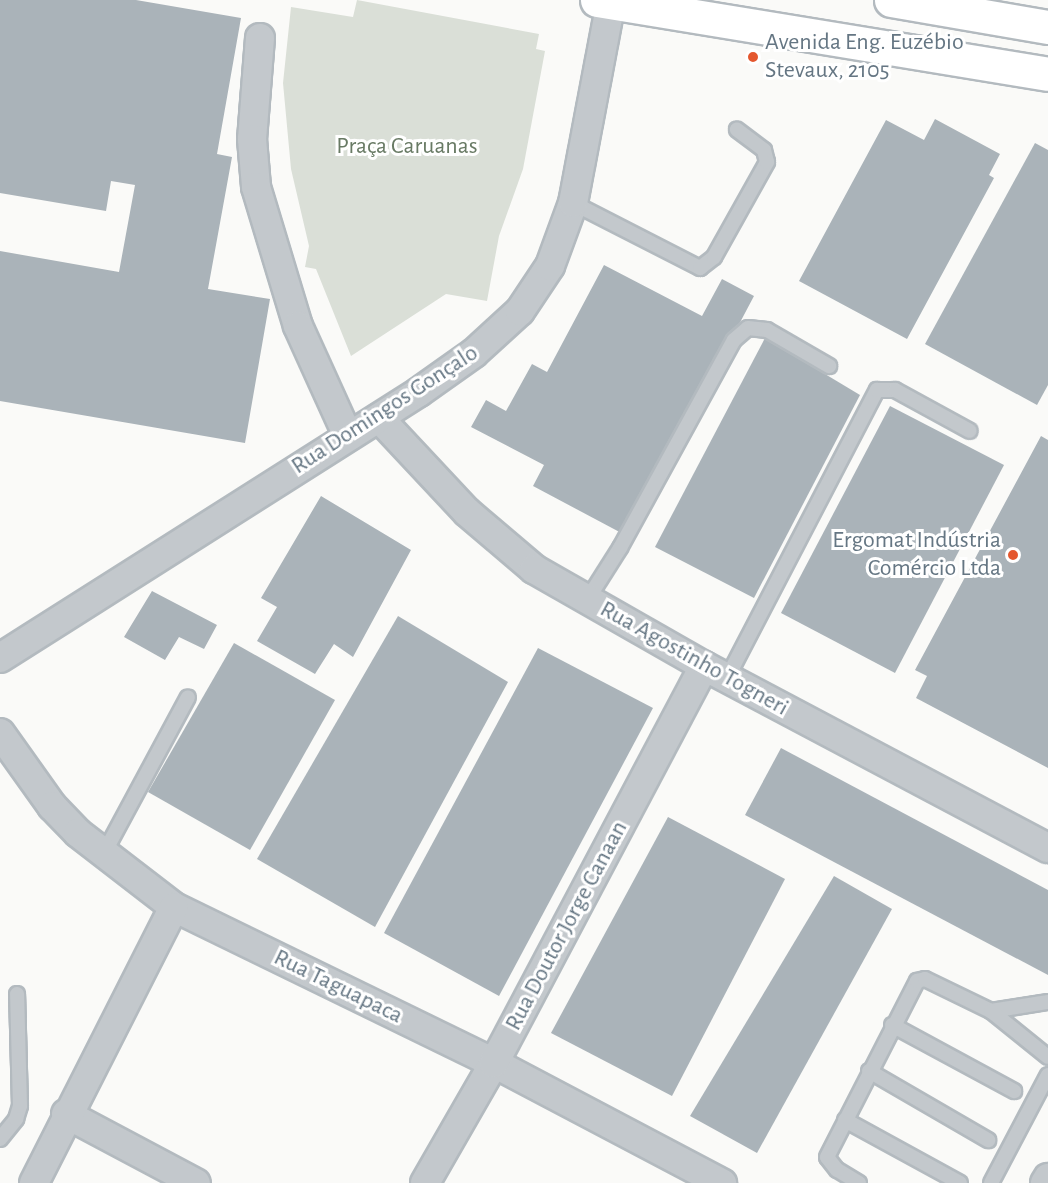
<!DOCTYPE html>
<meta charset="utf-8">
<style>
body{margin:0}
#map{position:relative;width:1048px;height:1183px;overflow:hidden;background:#fafaf8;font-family:"Alegreya Sans",sans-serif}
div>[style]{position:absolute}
.green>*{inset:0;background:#dadfd7}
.building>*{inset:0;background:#aab3b9}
.roads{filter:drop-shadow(2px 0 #b3babf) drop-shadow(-2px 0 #b3babf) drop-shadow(0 2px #b3babf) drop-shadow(0 -2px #b3babf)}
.service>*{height:14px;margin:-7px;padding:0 7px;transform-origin:7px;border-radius:7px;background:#c3c8cc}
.minor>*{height:28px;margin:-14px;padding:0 14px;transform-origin:14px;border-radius:14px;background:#c3c8cc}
.secondary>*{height:33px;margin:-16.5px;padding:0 16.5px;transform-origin:16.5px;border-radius:16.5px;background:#fff}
.dots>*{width:16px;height:16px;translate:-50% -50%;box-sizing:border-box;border:3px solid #fff;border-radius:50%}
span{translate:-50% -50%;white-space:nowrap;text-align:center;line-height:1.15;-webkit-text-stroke:6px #fff;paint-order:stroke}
.poi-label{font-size:24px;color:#657683}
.left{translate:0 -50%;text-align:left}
.right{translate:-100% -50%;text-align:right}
.park-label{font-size:24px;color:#687a64}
.street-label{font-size:24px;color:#657683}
</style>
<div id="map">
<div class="green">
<div style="clip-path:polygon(357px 0,539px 34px,536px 49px,545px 51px,523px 169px,499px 236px,487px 301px,446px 294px,351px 356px,316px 269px,305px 267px,309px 246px,291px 169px,283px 83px,291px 7px,353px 17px)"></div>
</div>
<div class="building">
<div style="clip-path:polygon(0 0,136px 0,241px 18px,217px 154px,232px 157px,208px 289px,270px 299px,245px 443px,0 401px,0 251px,119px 272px,135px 185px,111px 181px,106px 211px,0 193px)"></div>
<div style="clip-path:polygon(935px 119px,1000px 154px,989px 175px,994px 178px,907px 339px,799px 281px,886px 120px,924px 140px)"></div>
<div style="clip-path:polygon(1035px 143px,1048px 150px,1048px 385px,1037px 405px,925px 344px)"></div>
<div style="clip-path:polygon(604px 265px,702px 316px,722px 279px,754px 296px,627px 536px,533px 486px,544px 465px,471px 427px,486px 400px,506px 411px,532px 364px,547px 372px)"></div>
<div style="clip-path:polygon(765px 338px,860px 395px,754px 598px,655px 547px)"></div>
<div style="clip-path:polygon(890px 406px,1004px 465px,895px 673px,781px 613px)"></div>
<div style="clip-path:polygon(1041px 436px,1048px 440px,1048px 768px,916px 698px,927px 676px,915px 670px)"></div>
<div style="clip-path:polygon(321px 496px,411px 550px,353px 657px,334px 644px,315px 674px,257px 641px,277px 607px,261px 598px)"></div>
<div style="clip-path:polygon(152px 591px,217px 625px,204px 649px,179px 637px,165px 660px,124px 637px)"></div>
<div style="clip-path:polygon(398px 616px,508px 682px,375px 927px,257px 859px)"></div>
<div style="clip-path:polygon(234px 643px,335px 700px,250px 850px,148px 792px)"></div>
<div style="clip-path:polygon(538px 648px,653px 708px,499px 996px,384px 933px)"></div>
<div style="clip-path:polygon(781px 748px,1048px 890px,1048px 975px,745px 815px)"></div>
<div style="clip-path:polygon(668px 817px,785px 879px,672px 1096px,551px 1033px)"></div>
<div style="clip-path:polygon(834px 876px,892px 909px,757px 1153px,690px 1116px)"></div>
</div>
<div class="roads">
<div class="service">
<div style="left:573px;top:203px;width:143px;rotate:27.1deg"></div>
<div style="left:700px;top:268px;width:18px;rotate:-38deg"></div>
<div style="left:714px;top:257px;width:109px;rotate:-60.8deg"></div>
<div style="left:767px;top:162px;width:12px;rotate:-104deg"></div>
<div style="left:764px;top:150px;width:34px;rotate:-143deg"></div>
<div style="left:587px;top:600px;width:62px;rotate:-57.6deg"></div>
<div style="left:620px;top:548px;width:237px;rotate:-61.3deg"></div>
<div style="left:734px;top:340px;width:18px;rotate:-41deg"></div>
<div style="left:748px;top:328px;width:19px;rotate:6deg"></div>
<div style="left:767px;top:330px;width:72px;rotate:30.1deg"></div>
<div style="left:727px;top:678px;width:325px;rotate:-62.5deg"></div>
<div style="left:877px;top:390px;width:18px"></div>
<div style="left:895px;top:390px;width:85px;rotate:28.7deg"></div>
<div style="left:103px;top:855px;width:179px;rotate:-61.7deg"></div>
<div style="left:991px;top:1011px;width:58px;rotate:-9deg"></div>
<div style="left:892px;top:1025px;width:139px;rotate:28.4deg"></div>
<div style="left:869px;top:1071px;width:138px;rotate:30.1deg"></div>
<div style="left:845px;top:1120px;width:131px;rotate:28.7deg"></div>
<div style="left:0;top:1139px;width:26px;rotate:-51deg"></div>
<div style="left:16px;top:1119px;width:14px;rotate:-73deg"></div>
<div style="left:20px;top:1106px;width:112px;rotate:-91.5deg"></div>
<div style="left:859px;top:1183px;width:26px;rotate:-149deg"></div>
<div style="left:837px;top:1170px;width:16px;rotate:-128deg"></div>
<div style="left:827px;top:1157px;width:198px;rotate:-62.9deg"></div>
<div style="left:917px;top:981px;width:8px;rotate:-14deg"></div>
<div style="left:925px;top:979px;width:73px;rotate:25.9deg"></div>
<div style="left:991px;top:1011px;width:73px;rotate:38.9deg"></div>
<div style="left:991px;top:1183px;width:122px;rotate:-62.2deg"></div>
</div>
<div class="minor">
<div style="left:260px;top:38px;width:101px;rotate:94.5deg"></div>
<div style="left:252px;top:139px;width:48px;rotate:85.2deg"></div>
<div style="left:256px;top:187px;width:145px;rotate:73.2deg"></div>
<div style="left:298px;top:326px;width:121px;rotate:65.6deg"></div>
<div style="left:379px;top:418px;width:129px;rotate:46.9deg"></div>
<div style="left:467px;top:512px;width:88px;rotate:40.4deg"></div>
<div style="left:534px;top:569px;width:196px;rotate:29.7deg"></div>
<div style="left:704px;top:666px;width:389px;rotate:27.9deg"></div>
<div style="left:0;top:658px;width:496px;rotate:-32.4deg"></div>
<div style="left:419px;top:392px;width:67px;rotate:-35.3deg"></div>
<div style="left:474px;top:353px;width:62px;rotate:-42.4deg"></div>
<div style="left:520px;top:311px;width:54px;rotate:-56.3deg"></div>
<div style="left:550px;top:266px;width:67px;rotate:-69.9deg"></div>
<div style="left:573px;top:203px;width:205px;rotate:-79.3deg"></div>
<div style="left:0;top:733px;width:90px;rotate:54.5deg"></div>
<div style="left:52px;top:806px;width:37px;rotate:46deg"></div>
<div style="left:78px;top:833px;width:121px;rotate:37.6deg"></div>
<div style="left:174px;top:907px;width:356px;rotate:26deg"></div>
<div style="left:494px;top:1063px;width:258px;rotate:27.8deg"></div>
<div style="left:66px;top:1114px;width:147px;rotate:28deg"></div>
<div style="left:34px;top:1183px;width:309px;rotate:-63.1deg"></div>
<div style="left:425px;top:1183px;width:138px;rotate:-60.1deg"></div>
<div style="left:494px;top:1063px;width:449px;rotate:-62.1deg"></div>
<div style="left:1045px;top:1183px;width:6px;rotate:-59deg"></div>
</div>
<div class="secondary">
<div style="left:597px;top:0;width:457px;rotate:9.3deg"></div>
<div style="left:891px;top:0;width:159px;rotate:9.8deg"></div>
</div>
</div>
<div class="dots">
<div style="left:753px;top:57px;background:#e4572e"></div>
<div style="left:1013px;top:555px;background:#e4572e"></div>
</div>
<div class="poi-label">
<span class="left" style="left:765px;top:57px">Avenida Eng. Euzébio<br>Stevaux, 2105</span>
<span class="right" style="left:1001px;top:555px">Ergomat Indústria<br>Comércio Ltda</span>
</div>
<div class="park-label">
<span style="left:407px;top:147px">Praça Caruanas</span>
</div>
<div class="street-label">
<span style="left:385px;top:410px;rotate:-33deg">Rua Domingos Gonçalo</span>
<span style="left:694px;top:659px;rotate:29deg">Rua Agostinho Togneri</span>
<span style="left:567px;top:926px;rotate:-62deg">Rua Doutor Jorge Canaan</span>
<span style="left:338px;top:987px;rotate:26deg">Rua Taguapaca</span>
</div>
</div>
